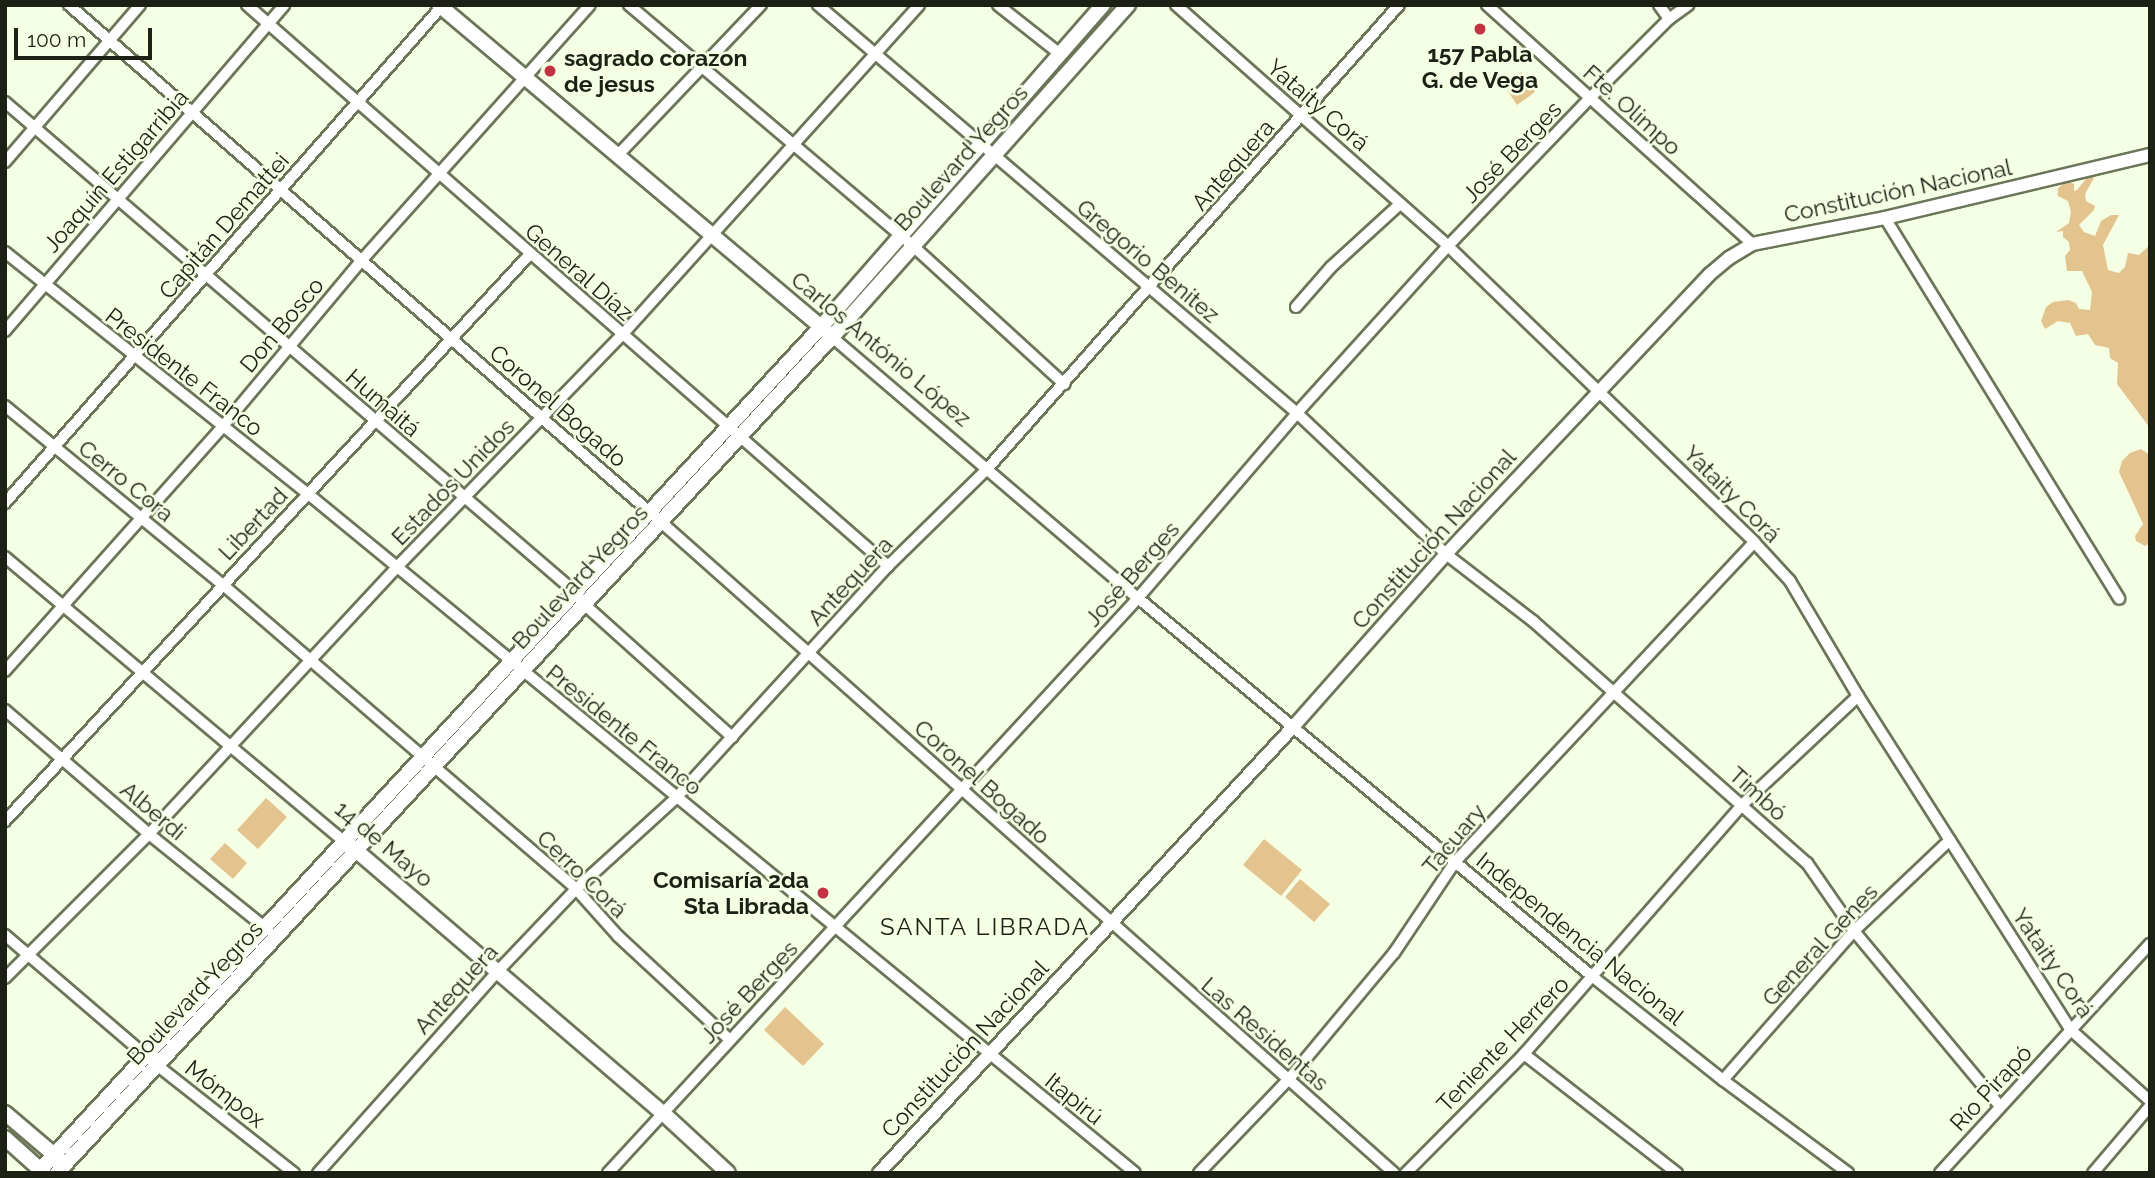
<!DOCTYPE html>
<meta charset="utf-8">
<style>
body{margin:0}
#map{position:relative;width:2155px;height:1178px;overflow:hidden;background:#f5ffe4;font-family:Raleway,sans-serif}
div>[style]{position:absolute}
.green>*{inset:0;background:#e3c48e}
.roads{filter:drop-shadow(2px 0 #6b7558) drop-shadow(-2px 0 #6b7558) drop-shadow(0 2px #6b7558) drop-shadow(0 -2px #6b7558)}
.minor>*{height:10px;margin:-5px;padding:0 5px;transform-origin:5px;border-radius:5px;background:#fff}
.tertiary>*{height:12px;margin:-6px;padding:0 6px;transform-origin:6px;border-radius:6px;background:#fff}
.secondary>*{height:14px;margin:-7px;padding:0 7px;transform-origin:7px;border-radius:7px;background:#fff}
.dots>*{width:19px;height:19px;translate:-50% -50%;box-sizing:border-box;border:4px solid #f5ffe4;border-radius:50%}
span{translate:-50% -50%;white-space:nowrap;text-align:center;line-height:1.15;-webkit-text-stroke:5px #f5ffe4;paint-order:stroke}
.poi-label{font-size:23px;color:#1d2115;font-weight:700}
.left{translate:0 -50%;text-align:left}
.right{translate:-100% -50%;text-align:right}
.street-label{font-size:23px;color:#1d2115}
.neighbourhood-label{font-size:24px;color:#1d2115;letter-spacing:2px}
.frame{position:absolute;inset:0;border:7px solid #1d2115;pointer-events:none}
.scale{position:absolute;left:14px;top:28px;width:138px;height:32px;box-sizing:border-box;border:4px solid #1d2115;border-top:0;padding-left:9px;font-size:21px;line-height:24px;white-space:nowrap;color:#1d2115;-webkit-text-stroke:5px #f5ffe4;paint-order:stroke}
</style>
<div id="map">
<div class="green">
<div style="clip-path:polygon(1521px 72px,1535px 92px,1517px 105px,1503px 84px)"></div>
<div style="clip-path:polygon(2089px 175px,2094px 178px,2085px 194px,2086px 201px,2095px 206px,2094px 210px,2079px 225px,2084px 232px,2095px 236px,2101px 221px,2111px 215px,2119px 215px,2103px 245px,2108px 270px,2119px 273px,2125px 267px,2128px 253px,2139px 255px,2150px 245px,2150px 428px,2117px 384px,2118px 363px,2110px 358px,2109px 348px,2095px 345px,2088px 334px,2076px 336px,2070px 323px,2058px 321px,2045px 329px,2041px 321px,2046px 307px,2053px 302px,2068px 300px,2076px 303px,2079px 309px,2090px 310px,2092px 292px,2082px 271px,2067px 271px,2065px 256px,2070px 250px,2069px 242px,2063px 237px,2063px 231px,2056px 232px,2069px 223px,2071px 212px,2068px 201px,2058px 196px,2058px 188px,2067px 181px,2074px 184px,2074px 191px,2077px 190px)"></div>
<div style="clip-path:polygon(2141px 449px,2150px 455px,2150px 543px,2145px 546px,2136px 541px,2135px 536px,2143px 524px,2119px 472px,2122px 461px,2130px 453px)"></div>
<div style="clip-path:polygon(266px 798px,287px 817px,258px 849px,237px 830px)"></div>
<div style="clip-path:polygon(1264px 839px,1302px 870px,1281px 896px,1243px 865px)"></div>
<div style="clip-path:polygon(225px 843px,247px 863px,233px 879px,210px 859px)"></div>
<div style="clip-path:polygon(1300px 879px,1330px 904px,1314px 922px,1285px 897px)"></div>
<div style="clip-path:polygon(785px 1007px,824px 1044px,803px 1066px,764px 1030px)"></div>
</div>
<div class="roads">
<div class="minor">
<div style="left:69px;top:5px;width:786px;rotate:41.13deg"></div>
<div style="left:661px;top:522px;width:980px;rotate:41.61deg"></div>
<div style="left:247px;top:5px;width:852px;rotate:41.19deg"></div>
<div style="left:629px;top:5px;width:372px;rotate:40.3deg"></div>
<div style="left:913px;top:246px;width:205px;rotate:42.4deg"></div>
<div style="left:818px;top:5px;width:629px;rotate:40.42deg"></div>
<div style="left:1297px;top:413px;width:205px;rotate:43.4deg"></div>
<div style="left:1446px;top:554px;width:110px;rotate:37.6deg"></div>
<div style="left:1533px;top:621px;width:366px;rotate:41.5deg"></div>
<div style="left:1807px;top:863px;width:83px;rotate:55.3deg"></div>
<div style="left:1854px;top:931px;width:228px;rotate:50.2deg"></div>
<div style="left:998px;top:5px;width:79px;rotate:38.3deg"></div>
<div style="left:1176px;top:5px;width:363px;rotate:41.5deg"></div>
<div style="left:1448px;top:246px;width:426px;rotate:44deg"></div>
<div style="left:1754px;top:542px;width:53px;rotate:47.3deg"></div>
<div style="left:1790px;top:581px;width:134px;rotate:59.4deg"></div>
<div style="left:1858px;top:696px;width:396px;rotate:57.5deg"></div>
<div style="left:2071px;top:1030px;width:106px;rotate:41.9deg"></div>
<div style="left:1487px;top:5px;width:357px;rotate:42deg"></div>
<div style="left:1659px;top:5px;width:17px;rotate:54deg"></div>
<div style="left:5px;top:102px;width:752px;rotate:40.68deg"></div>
<div style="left:575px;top:592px;width:16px;rotate:52deg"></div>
<div style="left:585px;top:605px;width:198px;rotate:41.9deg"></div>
<div style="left:617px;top:156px;width:209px;rotate:-46.4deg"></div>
<div style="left:5px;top:162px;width:207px;rotate:-49.3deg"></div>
<div style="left:1885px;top:218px;width:447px;rotate:58.4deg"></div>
<div style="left:5px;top:252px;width:386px;rotate:38.6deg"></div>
<div style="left:307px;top:493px;width:1071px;rotate:39.39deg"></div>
<div style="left:1296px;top:307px;width:53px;rotate:-48.8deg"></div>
<div style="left:1331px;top:267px;width:93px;rotate:-42.4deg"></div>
<div style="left:5px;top:331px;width:429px;rotate:-49.4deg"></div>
<div style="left:832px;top:337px;width:402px;rotate:40.5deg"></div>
<div style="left:1138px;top:598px;width:592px;rotate:39.79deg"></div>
<div style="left:1593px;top:977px;width:166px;rotate:38.4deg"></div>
<div style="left:1723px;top:1080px;width:156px;rotate:36.6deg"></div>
<div style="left:5px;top:406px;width:281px;rotate:39.4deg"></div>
<div style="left:222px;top:584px;width:467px;rotate:40.7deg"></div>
<div style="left:576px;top:889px;width:63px;rotate:48.2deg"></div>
<div style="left:618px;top:936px;width:153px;rotate:42.9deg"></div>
<div style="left:5px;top:503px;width:663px;rotate:-48.67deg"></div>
<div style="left:5px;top:557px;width:442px;rotate:40deg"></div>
<div style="left:5px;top:671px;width:328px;rotate:-48.3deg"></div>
<div style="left:223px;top:426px;width:215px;rotate:-50.1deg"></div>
<div style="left:361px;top:261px;width:343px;rotate:-48.2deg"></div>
<div style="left:5px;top:710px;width:190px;rotate:40.7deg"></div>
<div style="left:149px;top:834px;width:153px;rotate:38.9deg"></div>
<div style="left:5px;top:821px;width:773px;rotate:-47.2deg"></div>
<div style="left:5px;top:935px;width:201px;rotate:40.6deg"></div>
<div style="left:158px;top:1066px;width:173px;rotate:38.2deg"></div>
<div style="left:5px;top:978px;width:204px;rotate:-45deg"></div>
<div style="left:149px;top:834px;width:363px;rotate:-47.1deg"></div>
<div style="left:396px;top:568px;width:325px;rotate:-45.9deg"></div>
<div style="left:622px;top:335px;width:444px;rotate:-48deg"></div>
<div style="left:1524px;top:1054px;width:194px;rotate:37.9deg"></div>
<div style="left:1723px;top:1080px;width:198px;rotate:-48.7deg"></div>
<div style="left:1854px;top:931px;width:132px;rotate:-43.5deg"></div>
<div style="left:318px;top:1173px;width:271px;rotate:-48.3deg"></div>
<div style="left:498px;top:971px;width:113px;rotate:-46.4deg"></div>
<div style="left:576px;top:889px;width:135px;rotate:-42.3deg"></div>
<div style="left:676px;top:798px;width:314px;rotate:-47.6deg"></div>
<div style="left:888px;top:566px;width:139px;rotate:-44.4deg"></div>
<div style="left:987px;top:469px;width:621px;rotate:-48.4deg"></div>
<div style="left:608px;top:1173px;width:782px;rotate:-47.33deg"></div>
<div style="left:1138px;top:598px;width:244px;rotate:-49.3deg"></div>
<div style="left:1297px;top:413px;width:225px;rotate:-47.9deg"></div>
<div style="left:1448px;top:246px;width:205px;rotate:-46.2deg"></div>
<div style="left:1590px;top:98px;width:112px;rotate:-45deg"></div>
<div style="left:1669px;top:19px;width:24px;rotate:-36deg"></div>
<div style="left:1199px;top:1173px;width:129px;rotate:-46.3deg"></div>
<div style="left:1288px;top:1080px;width:165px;rotate:-50.2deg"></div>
<div style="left:1394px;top:953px;width:110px;rotate:-56.2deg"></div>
<div style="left:1455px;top:862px;width:438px;rotate:-46.9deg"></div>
<div style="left:1406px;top:1173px;width:168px;rotate:-45.2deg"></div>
<div style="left:1524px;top:1054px;width:331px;rotate:-48.8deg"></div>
<div style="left:1742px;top:805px;width:159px;rotate:-43.2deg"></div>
<div style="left:1940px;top:1173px;width:311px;rotate:-47.5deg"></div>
<div style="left:2093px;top:1173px;width:88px;rotate:-49.6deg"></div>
</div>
<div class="tertiary">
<div style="left:879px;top:1173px;width:609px;rotate:-47.13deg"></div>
<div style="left:1293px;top:727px;width:231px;rotate:-48.5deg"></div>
<div style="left:1446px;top:554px;width:385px;rotate:-46.7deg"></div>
<div style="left:1710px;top:274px;width:25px;rotate:-40deg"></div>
<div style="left:1729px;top:258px;width:27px;rotate:-31deg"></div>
<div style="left:1752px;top:244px;width:136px;rotate:-11.1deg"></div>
<div style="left:1885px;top:218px;width:272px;rotate:-13.4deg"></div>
</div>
<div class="secondary">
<div style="left:439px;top:5px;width:506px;rotate:40.11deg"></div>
<div style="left:351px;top:846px;width:411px;rotate:40.6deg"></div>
<div style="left:663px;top:1113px;width:88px;rotate:42.7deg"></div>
<div style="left:5px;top:1113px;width:71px;rotate:40.4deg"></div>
<div style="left:5px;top:1138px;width:52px;rotate:41.9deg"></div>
<div style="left:41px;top:1169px;width:1148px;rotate:-47.19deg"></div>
<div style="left:821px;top:327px;width:428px;rotate:-48.8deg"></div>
<div style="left:57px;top:1173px;width:1140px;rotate:-47.17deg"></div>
<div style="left:832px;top:337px;width:445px;rotate:-48.3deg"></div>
</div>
</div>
<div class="dots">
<div style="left:1480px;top:29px;background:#c33243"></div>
<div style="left:550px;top:71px;background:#c33243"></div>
<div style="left:823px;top:893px;background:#c33243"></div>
</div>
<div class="poi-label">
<span style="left:1480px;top:67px">157 Pabla<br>G. de Vega</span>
<span class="left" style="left:564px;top:71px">sagrado corazon<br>de jesus</span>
<span class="right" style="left:809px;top:893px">Comisaría 2da<br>Sta Librada</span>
</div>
<div class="street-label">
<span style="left:1318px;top:105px;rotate:41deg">Yataity Corá</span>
<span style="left:1632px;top:110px;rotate:42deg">Fte. Olimpo</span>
<span style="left:1512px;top:152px;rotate:-46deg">José Berges</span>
<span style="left:961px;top:158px;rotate:-48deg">Boulevard Yegros</span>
<span style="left:1233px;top:165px;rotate:-49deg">Antequera</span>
<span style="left:116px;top:171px;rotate:-49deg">Joaquín Estigarribia</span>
<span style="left:1898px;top:191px;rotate:-12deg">Constitución Nacional</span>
<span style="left:224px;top:226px;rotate:-49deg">Capitán Demattei</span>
<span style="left:1148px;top:261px;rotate:40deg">Gregorio Benitez</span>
<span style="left:579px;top:272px;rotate:41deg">General Díaz</span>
<span style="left:282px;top:325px;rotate:-50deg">Don Bosco</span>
<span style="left:881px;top:349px;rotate:40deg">Carlos António López</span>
<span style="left:184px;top:372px;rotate:38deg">Presidente Franco</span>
<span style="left:383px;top:403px;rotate:41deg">Humaitá</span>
<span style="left:558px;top:406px;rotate:41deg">Coronel Bogado</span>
<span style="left:126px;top:481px;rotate:39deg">Cerro Cora</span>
<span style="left:453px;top:482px;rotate:-46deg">Estados Unidos</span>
<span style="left:1732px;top:494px;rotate:45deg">Yataity Corá</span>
<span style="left:253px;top:524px;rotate:-47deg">Libertad</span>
<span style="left:1434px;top:539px;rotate:-48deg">Constitución Nacional</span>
<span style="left:1132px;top:574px;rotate:-49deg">José Berges</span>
<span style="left:580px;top:577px;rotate:-47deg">Boulevard Yegros</span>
<span style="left:850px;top:581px;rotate:-47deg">Antequera</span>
<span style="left:624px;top:730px;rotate:39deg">Presidente Franco</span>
<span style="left:982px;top:782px;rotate:42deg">Coronel Bogado</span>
<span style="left:1758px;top:794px;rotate:42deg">Timbó</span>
<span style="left:153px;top:811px;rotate:40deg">Alberdi</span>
<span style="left:1454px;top:839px;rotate:-50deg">Tacuary</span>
<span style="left:384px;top:844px;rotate:40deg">14 de Mayo</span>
<span style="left:582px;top:874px;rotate:44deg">Cerro Corá</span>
<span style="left:1580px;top:939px;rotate:39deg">Independencia Nacional</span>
<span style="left:1820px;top:945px;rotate:-47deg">General Genes</span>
<span style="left:2053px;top:963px;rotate:56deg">Yataity Corá</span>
<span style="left:456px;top:989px;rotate:-48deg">Antequera</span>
<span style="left:749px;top:992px;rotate:-47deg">José Berges</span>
<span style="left:195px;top:993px;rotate:-47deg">Boulevard Yegros</span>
<span style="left:1265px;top:1034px;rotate:41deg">Las Residentas</span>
<span style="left:1503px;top:1044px;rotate:-46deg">Teniente Herrero</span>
<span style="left:965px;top:1049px;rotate:-47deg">Constitución Nacional</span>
<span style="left:1991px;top:1088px;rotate:-47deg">Río Pirapó</span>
<span style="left:225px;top:1094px;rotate:38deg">Mómpox</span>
<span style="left:1074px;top:1099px;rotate:39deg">Itapirú</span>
</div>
<div class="neighbourhood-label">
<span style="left:985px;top:927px">SANTA LIBRADA</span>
</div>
<div class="frame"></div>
<div class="scale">100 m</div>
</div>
